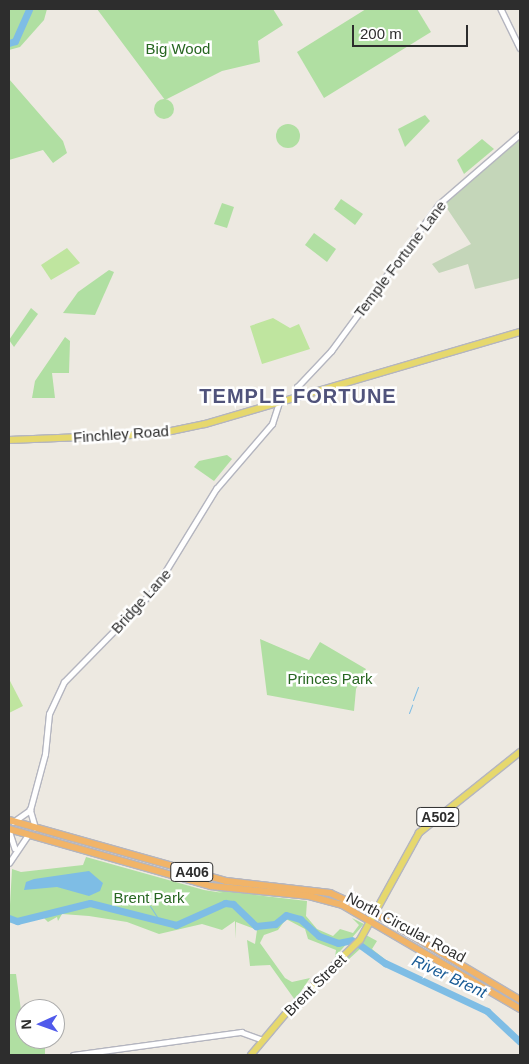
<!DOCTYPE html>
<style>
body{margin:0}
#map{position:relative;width:529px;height:1064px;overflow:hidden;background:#ede9e1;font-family:Helvetica,sans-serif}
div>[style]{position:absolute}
.green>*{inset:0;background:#b0dfa2}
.round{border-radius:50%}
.cemetery>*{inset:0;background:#c4d6b9}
.pitch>*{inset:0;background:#bfe59f}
.water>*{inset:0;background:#7ebde5}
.stream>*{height:1px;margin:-0.5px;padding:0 0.5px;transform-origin:0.5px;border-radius:0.5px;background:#7ebde5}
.river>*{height:7px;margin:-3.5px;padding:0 3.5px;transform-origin:3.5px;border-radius:3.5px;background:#7ebde5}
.roads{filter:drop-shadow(1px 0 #b4b5bf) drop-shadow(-1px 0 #b4b5bf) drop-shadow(0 1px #b4b5bf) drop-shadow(0 -1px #b4b5bf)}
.minor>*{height:4.5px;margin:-2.25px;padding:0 2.25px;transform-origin:2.25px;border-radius:2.25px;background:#fff}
.major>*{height:5.5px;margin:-2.75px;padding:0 2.75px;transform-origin:2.75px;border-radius:2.75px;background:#e6d86d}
.highway>*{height:6px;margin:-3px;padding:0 3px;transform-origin:3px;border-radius:3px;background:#f1b468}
span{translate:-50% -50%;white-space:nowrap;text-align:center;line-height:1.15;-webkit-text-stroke:5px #fff;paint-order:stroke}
.shield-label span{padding:1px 4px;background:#fff;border:1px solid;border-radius:4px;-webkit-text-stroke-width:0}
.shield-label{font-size:14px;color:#2d2d2d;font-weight:700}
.park-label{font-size:15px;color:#276621}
.street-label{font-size:15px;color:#2d2d2d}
.water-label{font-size:16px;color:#195b95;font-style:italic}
.district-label{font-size:20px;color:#50537b;font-weight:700;letter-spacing:1px}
.frame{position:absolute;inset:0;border:10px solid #2d2d2d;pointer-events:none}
.north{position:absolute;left:15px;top:999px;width:50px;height:50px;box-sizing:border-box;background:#fff;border:1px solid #ababab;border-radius:50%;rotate:268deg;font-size:14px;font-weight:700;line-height:20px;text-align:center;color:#2d2d2d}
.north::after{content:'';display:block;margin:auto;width:18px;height:22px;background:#505aeb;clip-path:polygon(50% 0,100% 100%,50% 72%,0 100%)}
.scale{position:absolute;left:352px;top:25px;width:116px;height:22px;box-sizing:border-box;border:2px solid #2d2d2d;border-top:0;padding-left:6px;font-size:15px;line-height:18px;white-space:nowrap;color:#2d2d2d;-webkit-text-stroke:4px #fff;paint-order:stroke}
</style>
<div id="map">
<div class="green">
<div style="clip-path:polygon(9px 9px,47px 9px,44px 20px,20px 47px,9px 50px)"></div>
<div style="clip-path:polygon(97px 9px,273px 9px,283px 25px,258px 41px,260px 62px,222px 71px,165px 100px)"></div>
<div style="clip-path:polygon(366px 9px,417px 9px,431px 32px,324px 98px,297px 52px)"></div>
<div style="clip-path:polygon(9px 79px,63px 141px,67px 153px,53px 163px,43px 150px,9px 160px)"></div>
<div class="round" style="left:154px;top:99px;width:20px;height:20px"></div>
<div style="clip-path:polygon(425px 115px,430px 121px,405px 147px,398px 129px)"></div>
<div class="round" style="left:276px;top:124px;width:24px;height:24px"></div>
<div style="clip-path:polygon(482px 139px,494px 149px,464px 174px,457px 160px)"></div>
<div style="clip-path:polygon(341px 199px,363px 214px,355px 225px,334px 209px)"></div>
<div style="clip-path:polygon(222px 203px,234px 207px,227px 228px,214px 224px)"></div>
<div style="clip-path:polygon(314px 233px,336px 249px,327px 262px,305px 245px)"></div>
<div style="clip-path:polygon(109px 270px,114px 272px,95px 315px,63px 313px,78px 292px)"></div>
<div style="clip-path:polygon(31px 308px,38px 314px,14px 347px,9px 340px)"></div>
<div style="clip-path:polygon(65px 337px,70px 341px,69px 373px,52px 373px,55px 398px,32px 398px,35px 381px)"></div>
<div style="clip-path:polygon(227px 455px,232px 459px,214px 481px,194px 467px,199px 461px)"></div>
<div style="clip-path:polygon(260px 639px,309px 660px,320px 642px,366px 669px,356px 689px,354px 711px,267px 695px)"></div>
<div style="clip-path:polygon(81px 852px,205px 888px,309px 899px,255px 895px,307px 901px,306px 916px,317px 929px,333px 936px,340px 929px,353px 933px,359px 925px,352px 918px,364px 924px,335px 957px,336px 950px,308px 939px,305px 929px,286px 919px,278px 930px,264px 935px,260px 943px,285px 978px,292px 982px,310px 978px,295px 1000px,270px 965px,250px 966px,247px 940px,255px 944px,257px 930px,236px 922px,235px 939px,235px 921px,222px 930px,202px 924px,159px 934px,127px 922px,89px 916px,62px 914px,58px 921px,57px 917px,48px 922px,41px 915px,34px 915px,9px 923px,12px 869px,21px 872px,83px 865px,86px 857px,204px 890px,223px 893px,185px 883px)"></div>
<div style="clip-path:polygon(366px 935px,377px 941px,372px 949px,387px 961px,490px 1011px,520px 1038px,520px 1044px,485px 1013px,360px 949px,326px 980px)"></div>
<div style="clip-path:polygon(9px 974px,16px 974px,25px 1039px,45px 1039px,45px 1055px,9px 1055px)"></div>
</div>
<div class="cemetery">
<div style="clip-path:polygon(520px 135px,520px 278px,475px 289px,468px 264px,439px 273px,432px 264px,471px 244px,444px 204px,465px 178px)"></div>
</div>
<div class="pitch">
<div style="clip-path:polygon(67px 248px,80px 263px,51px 280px,41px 265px)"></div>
<div style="clip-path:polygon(273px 318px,290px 328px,299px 324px,310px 349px,262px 364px,250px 326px)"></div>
<div style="clip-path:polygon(9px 679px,23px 706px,9px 713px)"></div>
</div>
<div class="water">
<div style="clip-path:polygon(89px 871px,103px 883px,100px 891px,89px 896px,57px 887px,24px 890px,26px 882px,34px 879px)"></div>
</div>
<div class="stream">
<div style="left:413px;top:700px;width:14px;rotate:-69deg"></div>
<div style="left:409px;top:713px;width:9px;rotate:-69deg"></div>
<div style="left:122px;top:894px;width:9px;rotate:21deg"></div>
<div style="left:150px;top:906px;width:20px;rotate:57deg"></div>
</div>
<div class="river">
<div style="left:9px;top:43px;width:6px;rotate:-18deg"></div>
<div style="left:15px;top:41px;width:35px;rotate:-66deg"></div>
<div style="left:9px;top:918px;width:9px;rotate:21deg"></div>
<div style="left:17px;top:921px;width:75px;rotate:-13.9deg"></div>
<div style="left:90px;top:903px;width:89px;rotate:14.3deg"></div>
<div style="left:176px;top:925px;width:54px;rotate:-24.2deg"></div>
<div style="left:225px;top:903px;width:8px;rotate:7deg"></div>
<div style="left:233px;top:904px;width:32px;rotate:44deg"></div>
<div style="left:256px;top:926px;width:19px;rotate:-6deg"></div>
<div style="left:275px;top:924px;width:14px;rotate:-39deg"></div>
<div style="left:286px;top:915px;width:15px;rotate:16deg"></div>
<div style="left:300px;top:919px;width:25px;rotate:42deg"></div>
<div style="left:319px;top:936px;width:20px;rotate:20deg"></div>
<div style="left:338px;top:943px;width:14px;rotate:-12deg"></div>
<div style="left:360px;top:945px;width:31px;rotate:36deg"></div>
<div style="left:385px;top:963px;width:113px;rotate:25.2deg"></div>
<div style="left:487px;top:1011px;width:45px;rotate:43.2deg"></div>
</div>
<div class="roads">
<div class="minor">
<div style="left:501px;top:9px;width:43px;rotate:64deg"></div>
<div style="left:298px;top:396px;width:9px;rotate:-96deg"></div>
<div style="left:297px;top:387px;width:50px;rotate:-46.6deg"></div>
<div style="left:331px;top:351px;width:182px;rotate:-53.7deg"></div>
<div style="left:439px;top:204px;width:107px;rotate:-40.8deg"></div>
<div style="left:13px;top:822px;width:21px;rotate:-35deg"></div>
<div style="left:35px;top:828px;width:19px;rotate:-106deg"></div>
<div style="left:30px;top:810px;width:58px;rotate:-75deg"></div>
<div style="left:45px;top:754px;width:40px;rotate:-84.3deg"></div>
<div style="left:49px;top:714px;width:35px;rotate:-65deg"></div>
<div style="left:64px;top:682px;width:129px;rotate:-45.6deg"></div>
<div style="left:154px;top:590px;width:119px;rotate:-58.5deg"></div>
<div style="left:216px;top:489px;width:86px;rotate:-49.3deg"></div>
<div style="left:272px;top:424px;width:22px;rotate:-72deg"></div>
<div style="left:9px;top:830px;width:19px;rotate:72deg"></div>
<div style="left:9px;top:863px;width:34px;rotate:-56deg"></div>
<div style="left:73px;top:1055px;width:170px;rotate:-7.8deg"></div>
<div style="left:241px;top:1032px;width:23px;rotate:20deg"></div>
</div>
<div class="major">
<div style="left:9px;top:440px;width:148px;rotate:-2.3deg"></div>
<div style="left:157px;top:434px;width:49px;rotate:-11.8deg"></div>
<div style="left:205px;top:424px;width:328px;rotate:-16.3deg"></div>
<div style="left:251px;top:1055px;width:57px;rotate:-49.9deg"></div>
<div style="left:288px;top:1011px;width:101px;rotate:-44.6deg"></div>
<div style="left:360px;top:940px;width:122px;rotate:-61.1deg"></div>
<div style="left:419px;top:833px;width:129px;rotate:-38.7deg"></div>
</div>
<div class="highway">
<div style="left:9px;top:820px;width:225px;rotate:15.7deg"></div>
<div style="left:226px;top:881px;width:105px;rotate:6.6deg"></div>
<div style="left:330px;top:893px;width:51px;rotate:24.5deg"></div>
<div style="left:376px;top:914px;width:168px;rotate:30.8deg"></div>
<div style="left:9px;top:829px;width:210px;rotate:15.8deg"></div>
<div style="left:211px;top:886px;width:99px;rotate:5.8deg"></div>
<div style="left:309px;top:896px;width:34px;rotate:15deg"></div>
<div style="left:342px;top:905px;width:206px;rotate:30.3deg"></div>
</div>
</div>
<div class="shield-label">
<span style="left:438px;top:817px">A502</span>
<span style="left:192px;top:872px">A406</span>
</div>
<div class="park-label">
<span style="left:178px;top:49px">Big Wood</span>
<span style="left:330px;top:679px">Princes Park</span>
<span style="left:149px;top:898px">Brent Park</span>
</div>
<div class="street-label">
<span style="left:400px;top:259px;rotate:-53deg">Temple Fortune Lane</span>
<span style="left:121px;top:434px;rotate:-4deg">Finchley Road</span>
<span style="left:141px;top:601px;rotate:-48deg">Bridge Lane</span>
<span style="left:406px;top:927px;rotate:28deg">North Circular Road</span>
<span style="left:315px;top:985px;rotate:-45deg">Brent Street</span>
</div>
<div class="water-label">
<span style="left:449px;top:977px;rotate:25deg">River Brent</span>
</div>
<div class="district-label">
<span style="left:298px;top:396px">TEMPLE FORTUNE</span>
</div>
<div class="frame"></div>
<div class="north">N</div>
<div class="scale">200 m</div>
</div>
